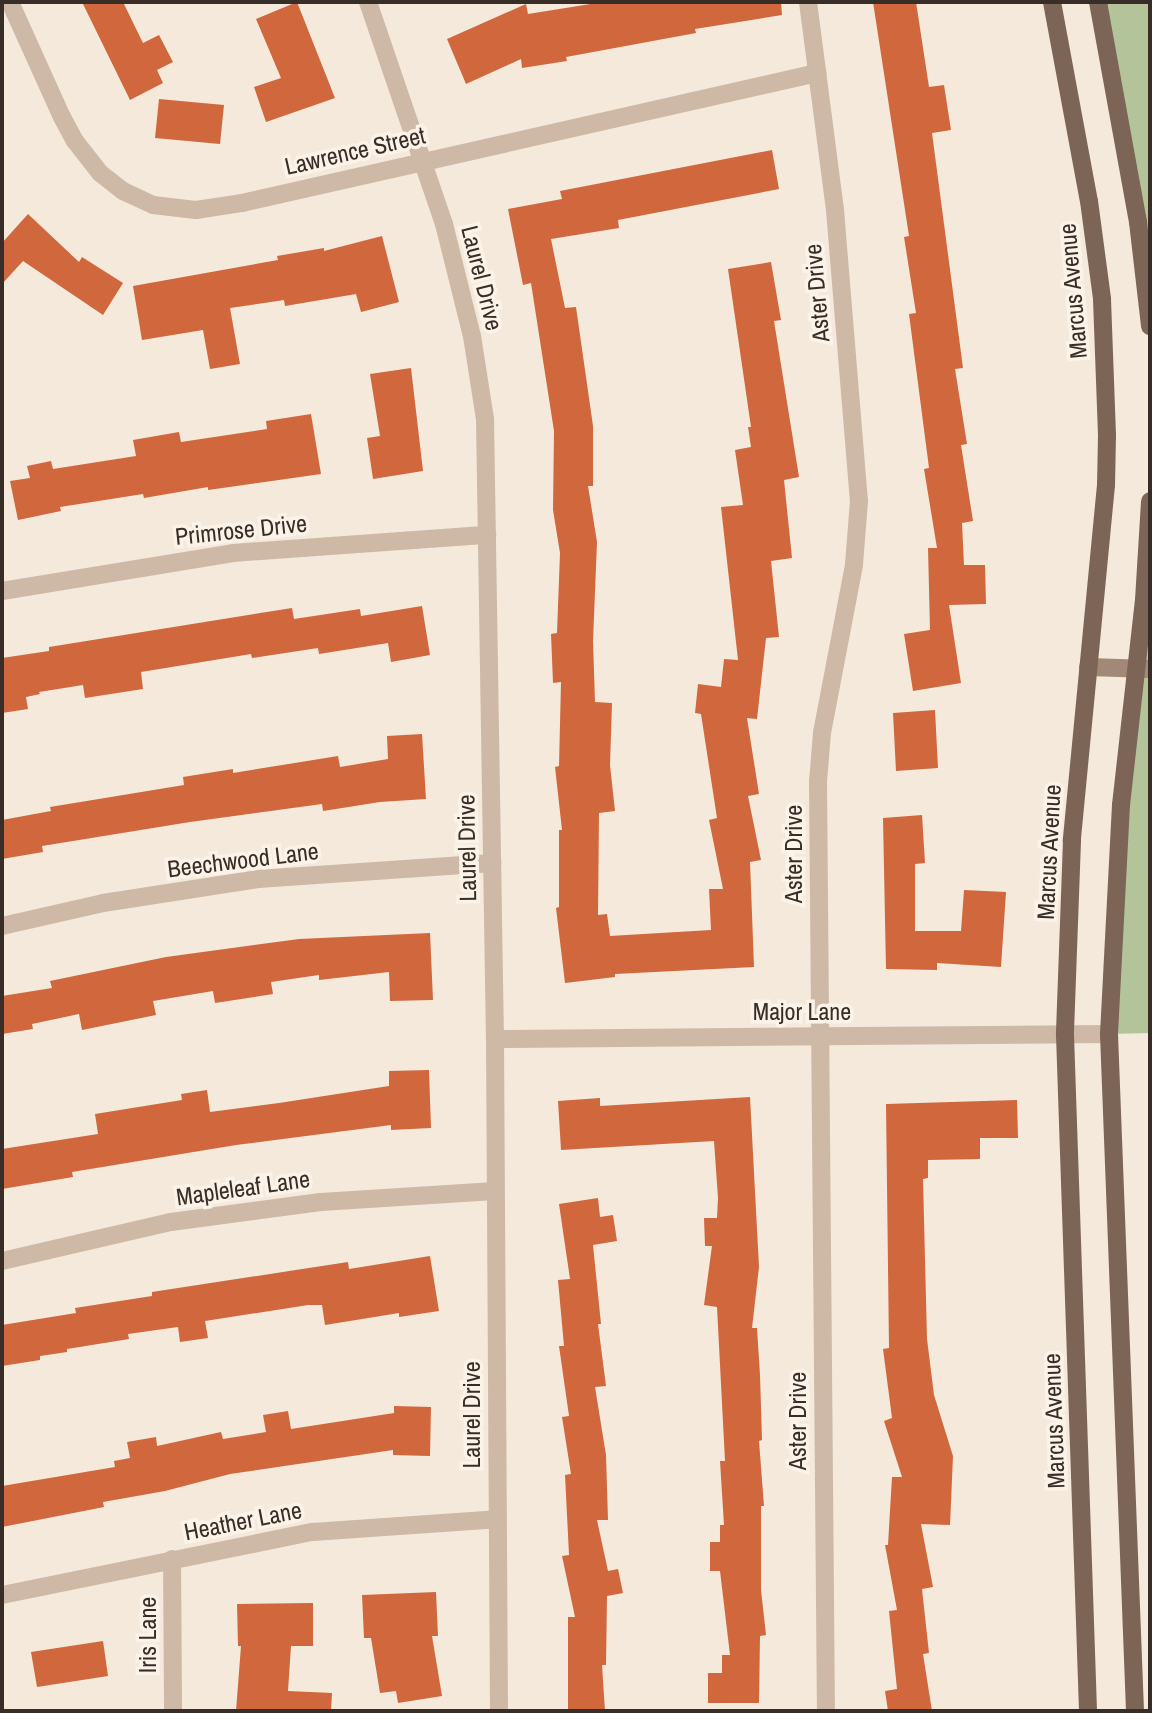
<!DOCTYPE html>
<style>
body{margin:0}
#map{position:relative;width:1152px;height:1713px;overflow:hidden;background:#f4e9db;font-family:"Archivo Narrow",sans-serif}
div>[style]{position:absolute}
.green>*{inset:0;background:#b4c49a}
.building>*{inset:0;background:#d0673d}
.street>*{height:18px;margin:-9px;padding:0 9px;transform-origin:9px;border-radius:9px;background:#cdb9a6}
.secondary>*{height:18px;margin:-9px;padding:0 9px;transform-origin:9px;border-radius:9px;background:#a18877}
.primary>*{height:18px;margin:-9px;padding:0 9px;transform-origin:9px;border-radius:9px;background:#7c6557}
span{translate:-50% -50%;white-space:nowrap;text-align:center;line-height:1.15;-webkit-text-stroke:7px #fbf3e8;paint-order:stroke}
.street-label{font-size:24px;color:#392e27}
.frame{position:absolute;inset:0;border:4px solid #392e27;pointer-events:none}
</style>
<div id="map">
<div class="green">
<div style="clip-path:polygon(1098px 2px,1150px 2px,1150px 326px)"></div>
<div style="clip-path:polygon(1150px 503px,1150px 1033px,1109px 1034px)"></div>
</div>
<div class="building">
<div style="clip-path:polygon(82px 2px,123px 2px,143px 43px,159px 35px,173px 62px,157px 70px,163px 83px,130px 100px)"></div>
<div style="clip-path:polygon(297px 2px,335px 98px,266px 122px,254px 87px,281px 78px,256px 19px)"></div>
<div style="clip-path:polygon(603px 2px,781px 2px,782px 15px,695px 29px,696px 33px,566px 57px,567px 61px,522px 68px,521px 59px,466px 84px,447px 39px,526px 4px,528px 14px)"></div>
<div style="clip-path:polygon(873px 2px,916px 2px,929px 87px,944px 85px,951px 130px,932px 133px,963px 368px,955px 369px,967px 444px,961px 445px,973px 521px,962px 523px,964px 565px,985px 565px,986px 604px,949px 605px,961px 683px,913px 691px,904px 634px,930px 630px,928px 548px,937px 548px,924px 469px,929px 468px,909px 314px,916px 313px,904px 237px,909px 236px)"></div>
<div style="clip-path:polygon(159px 99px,224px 105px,220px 144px,155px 138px)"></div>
<div style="clip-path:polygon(772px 150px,779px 189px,618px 220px,619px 228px,551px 239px,565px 308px,576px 307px,593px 426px,593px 486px,588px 486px,597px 542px,593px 641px,595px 702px,612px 703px,610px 765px,615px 811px,599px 813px,598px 915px,607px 914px,610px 936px,711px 930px,709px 889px,723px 889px,709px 820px,717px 818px,701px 714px,695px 713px,698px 684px,721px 687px,724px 659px,738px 660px,721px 507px,743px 505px,735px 450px,751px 447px,748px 427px,751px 427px,728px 269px,771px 262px,781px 320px,774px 321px,799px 477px,784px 480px,792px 558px,771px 561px,779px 637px,766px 638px,757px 719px,747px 718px,759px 794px,748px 796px,761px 860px,750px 862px,754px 967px,615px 974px,615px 977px,565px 983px,556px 908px,559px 907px,559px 830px,562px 830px,555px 767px,559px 766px,561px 682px,553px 683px,551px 634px,557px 633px,560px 553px,553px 510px,554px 431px,531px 283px,523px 285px,508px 209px,562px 199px,560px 191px)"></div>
<div style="clip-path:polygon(28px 214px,79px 262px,82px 257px,123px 283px,103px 315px,23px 261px,2px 284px,2px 243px)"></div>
<div style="clip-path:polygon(382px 236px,399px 302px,361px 312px,356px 294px,285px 306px,284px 300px,230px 308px,240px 364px,210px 369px,203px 330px,142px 340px,133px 286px,278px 260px,277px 256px,324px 248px,324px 251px)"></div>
<div style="clip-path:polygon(411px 368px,423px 471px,373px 479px,367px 438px,380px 436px,370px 374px)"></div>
<div style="clip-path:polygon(311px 414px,321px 474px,208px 490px,208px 487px,144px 498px,143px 494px,60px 507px,61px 511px,18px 520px,10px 481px,30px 478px,27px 466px,51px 461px,53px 469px,136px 456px,133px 440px,179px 432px,181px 442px,267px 429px,266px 421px)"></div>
<div style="clip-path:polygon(422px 606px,430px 655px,391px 662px,388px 643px,319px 654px,318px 648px,252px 658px,251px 654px,141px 672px,143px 689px,85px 698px,83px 685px,39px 692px,40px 694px,26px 697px,28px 709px,2px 713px,2px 658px,49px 651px,49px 647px,292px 608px,294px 619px,360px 609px,361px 616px)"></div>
<div style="clip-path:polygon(935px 710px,938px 768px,896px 771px,893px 713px)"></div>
<div style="clip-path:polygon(422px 734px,426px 799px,380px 802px,323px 811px,322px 804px,190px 822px,42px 846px,43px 852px,2px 859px,2px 820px,51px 811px,50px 807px,184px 785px,183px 777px,233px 769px,233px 773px,338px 756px,340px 767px,388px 759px,387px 736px)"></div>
<div style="clip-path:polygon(922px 815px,925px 863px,915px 864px,915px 931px,961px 931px,964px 890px,1006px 892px,1001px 967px,937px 963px,937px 970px,886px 969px,883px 818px)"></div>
<div style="clip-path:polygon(430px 933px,433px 1000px,390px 1001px,389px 972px,319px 980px,319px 975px,271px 982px,273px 994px,215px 1003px,213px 991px,153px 1001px,156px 1015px,82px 1030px,79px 1014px,32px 1024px,33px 1029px,2px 1034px,2px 996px,52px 988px,50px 981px,166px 957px,299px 939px)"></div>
<div style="clip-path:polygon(429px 1070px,431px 1128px,391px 1130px,391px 1125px,236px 1145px,72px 1172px,73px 1177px,2px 1189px,2px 1149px,98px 1134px,95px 1114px,182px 1100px,181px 1094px,207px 1090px,210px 1112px,279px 1103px,389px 1086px,389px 1071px)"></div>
<div style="clip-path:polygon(750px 1097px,759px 1267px,752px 1328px,757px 1328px,760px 1375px,762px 1440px,759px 1441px,764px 1506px,761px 1506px,761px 1590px,766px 1635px,760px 1636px,759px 1703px,708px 1703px,708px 1673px,722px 1673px,722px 1655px,730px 1655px,720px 1571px,710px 1571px,710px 1542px,720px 1542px,720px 1525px,724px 1525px,720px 1461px,725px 1461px,717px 1307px,704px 1305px,712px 1246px,705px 1246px,704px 1218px,717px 1218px,718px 1198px,714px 1141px,561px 1150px,558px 1101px,600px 1098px,600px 1106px)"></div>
<div style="clip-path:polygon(1017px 1100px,1018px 1138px,980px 1138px,980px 1159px,928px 1160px,928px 1178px,923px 1179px,927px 1339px,934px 1395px,953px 1456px,950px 1525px,921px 1524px,933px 1587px,922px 1589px,929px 1653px,923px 1654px,932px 1711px,888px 1711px,885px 1691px,897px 1689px,889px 1611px,897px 1610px,885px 1545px,888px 1545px,892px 1477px,902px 1477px,884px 1421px,892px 1418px,883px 1349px,889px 1348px,886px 1104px)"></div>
<div style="clip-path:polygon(598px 1198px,600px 1217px,613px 1215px,617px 1241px,593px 1245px,601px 1324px,598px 1324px,606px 1386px,595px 1387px,606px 1455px,608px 1520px,597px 1520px,608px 1571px,618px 1569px,623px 1593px,607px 1596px,606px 1665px,602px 1665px,605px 1711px,568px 1711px,568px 1617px,575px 1617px,562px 1556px,569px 1555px,565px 1475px,571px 1474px,562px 1417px,569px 1416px,559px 1346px,564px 1346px,558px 1280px,570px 1279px,559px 1204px)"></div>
<div style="clip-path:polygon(430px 1256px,439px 1311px,399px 1317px,399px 1313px,325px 1325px,322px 1305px,308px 1305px,205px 1321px,208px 1338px,180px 1342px,178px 1327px,128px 1334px,129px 1339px,67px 1349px,67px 1352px,40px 1356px,40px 1360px,2px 1366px,2px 1325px,76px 1313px,75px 1308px,152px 1296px,152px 1292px,348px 1262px,349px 1269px)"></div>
<div style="clip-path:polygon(394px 1406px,431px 1407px,430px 1456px,393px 1455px,393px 1450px,230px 1474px,165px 1491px,103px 1502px,104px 1507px,2px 1527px,2px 1486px,115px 1467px,114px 1461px,130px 1458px,127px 1442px,156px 1437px,157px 1446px,221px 1432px,223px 1439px,266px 1432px,263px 1415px,288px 1411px,291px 1429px,394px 1413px)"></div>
<div style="clip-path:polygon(436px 1592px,438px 1636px,432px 1636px,442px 1696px,398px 1703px,396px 1691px,380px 1693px,371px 1638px,364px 1638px,362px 1595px)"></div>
<div style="clip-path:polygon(313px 1603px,313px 1646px,291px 1646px,288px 1691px,332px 1693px,331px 1711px,236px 1711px,241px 1646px,238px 1646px,237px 1604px)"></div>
<div style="clip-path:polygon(103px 1641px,108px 1676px,37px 1687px,31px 1652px)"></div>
</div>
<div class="street">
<div style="left:10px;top:2px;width:126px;rotate:65.7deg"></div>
<div style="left:62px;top:117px;width:27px;rotate:62deg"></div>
<div style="left:75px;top:141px;width:41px;rotate:52deg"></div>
<div style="left:100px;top:173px;width:29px;rotate:38deg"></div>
<div style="left:123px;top:191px;width:33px;rotate:25deg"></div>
<div style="left:153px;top:205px;width:43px;rotate:6.6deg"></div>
<div style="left:196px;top:210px;width:47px;rotate:-8.7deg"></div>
<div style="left:242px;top:203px;width:590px;rotate:-12.74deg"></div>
<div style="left:368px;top:2px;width:235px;rotate:71.1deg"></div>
<div style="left:444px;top:224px;width:115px;rotate:76deg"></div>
<div style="left:472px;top:336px;width:84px;rotate:81.1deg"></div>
<div style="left:485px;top:419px;width:620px;rotate:89.08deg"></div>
<div style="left:495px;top:1039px;width:672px;rotate:89.66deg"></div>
<div style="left:808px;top:2px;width:210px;rotate:82.6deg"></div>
<div style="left:835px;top:210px;width:292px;rotate:85.3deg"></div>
<div style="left:859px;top:501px;width:64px;rotate:94.5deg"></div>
<div style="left:854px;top:565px;width:171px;rotate:100.8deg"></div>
<div style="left:822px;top:733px;width:49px;rotate:94.7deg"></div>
<div style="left:818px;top:782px;width:929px;rotate:89.51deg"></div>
<div style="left:2px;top:591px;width:234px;rotate:-9.3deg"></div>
<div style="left:233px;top:553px;width:255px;rotate:-4.1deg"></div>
<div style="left:2px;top:926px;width:104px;rotate:-12.8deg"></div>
<div style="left:103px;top:903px;width:157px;rotate:-8.8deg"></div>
<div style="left:258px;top:879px;width:235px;rotate:-3.9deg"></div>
<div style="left:495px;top:1039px;width:614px;rotate:-0.47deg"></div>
<div style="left:2px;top:1261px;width:173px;rotate:-13deg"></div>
<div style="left:171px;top:1222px;width:151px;rotate:-7.6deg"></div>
<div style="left:321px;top:1202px;width:174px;rotate:-3.6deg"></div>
<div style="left:172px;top:1559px;width:152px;rotate:89.6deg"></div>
<div style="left:2px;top:1595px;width:317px;rotate:-11.5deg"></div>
<div style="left:313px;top:1532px;width:184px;rotate:-4deg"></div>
</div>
<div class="secondary">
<div style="left:1088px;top:667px;width:62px;rotate:1.8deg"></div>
</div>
<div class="primary">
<div style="left:1052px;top:2px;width:202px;rotate:79.5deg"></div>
<div style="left:1089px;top:201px;width:99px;rotate:82.4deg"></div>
<div style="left:1102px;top:299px;width:136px;rotate:87.9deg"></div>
<div style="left:1107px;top:435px;width:50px;rotate:91.1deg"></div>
<div style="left:1106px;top:485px;width:358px;rotate:95.5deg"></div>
<div style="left:1072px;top:841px;width:194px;rotate:92.1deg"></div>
<div style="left:1065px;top:1035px;width:676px;rotate:88.05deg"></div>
<div style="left:1098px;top:2px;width:224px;rotate:79.7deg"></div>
<div style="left:1138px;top:222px;width:105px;rotate:83.4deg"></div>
<div style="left:1135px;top:1711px;width:677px;rotate:-92.2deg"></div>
<div style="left:1109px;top:1034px;width:229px;rotate:-87deg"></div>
<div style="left:1121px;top:805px;width:206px;rotate:-83.6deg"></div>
<div style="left:1144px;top:600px;width:99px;rotate:-86.5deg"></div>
</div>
<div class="street-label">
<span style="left:355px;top:151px;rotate:-13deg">Lawrence Street</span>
<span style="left:482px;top:278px;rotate:76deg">Laurel Drive</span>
<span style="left:1073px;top:291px;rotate:-95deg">Marcus Avenue</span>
<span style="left:817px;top:293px;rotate:-95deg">Aster Drive</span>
<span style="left:241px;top:530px;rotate:-6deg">Primrose Drive</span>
<span style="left:467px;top:848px;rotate:-91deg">Laurel Drive</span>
<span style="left:1049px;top:852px;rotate:-87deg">Marcus Avenue</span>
<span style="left:794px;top:854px;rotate:-90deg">Aster Drive</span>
<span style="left:243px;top:860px;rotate:-7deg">Beechwood Lane</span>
<span style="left:802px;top:1012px">Major Lane</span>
<span style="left:243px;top:1188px;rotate:-8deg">Mapleleaf Lane</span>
<span style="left:472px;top:1415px;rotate:-90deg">Laurel Drive</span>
<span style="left:798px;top:1421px;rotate:-90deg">Aster Drive</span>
<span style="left:1054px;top:1421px;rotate:-92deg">Marcus Avenue</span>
<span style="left:243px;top:1521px;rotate:-11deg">Heather Lane</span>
<span style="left:148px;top:1635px;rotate:-90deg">Iris Lane</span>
</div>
<div class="frame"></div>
</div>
